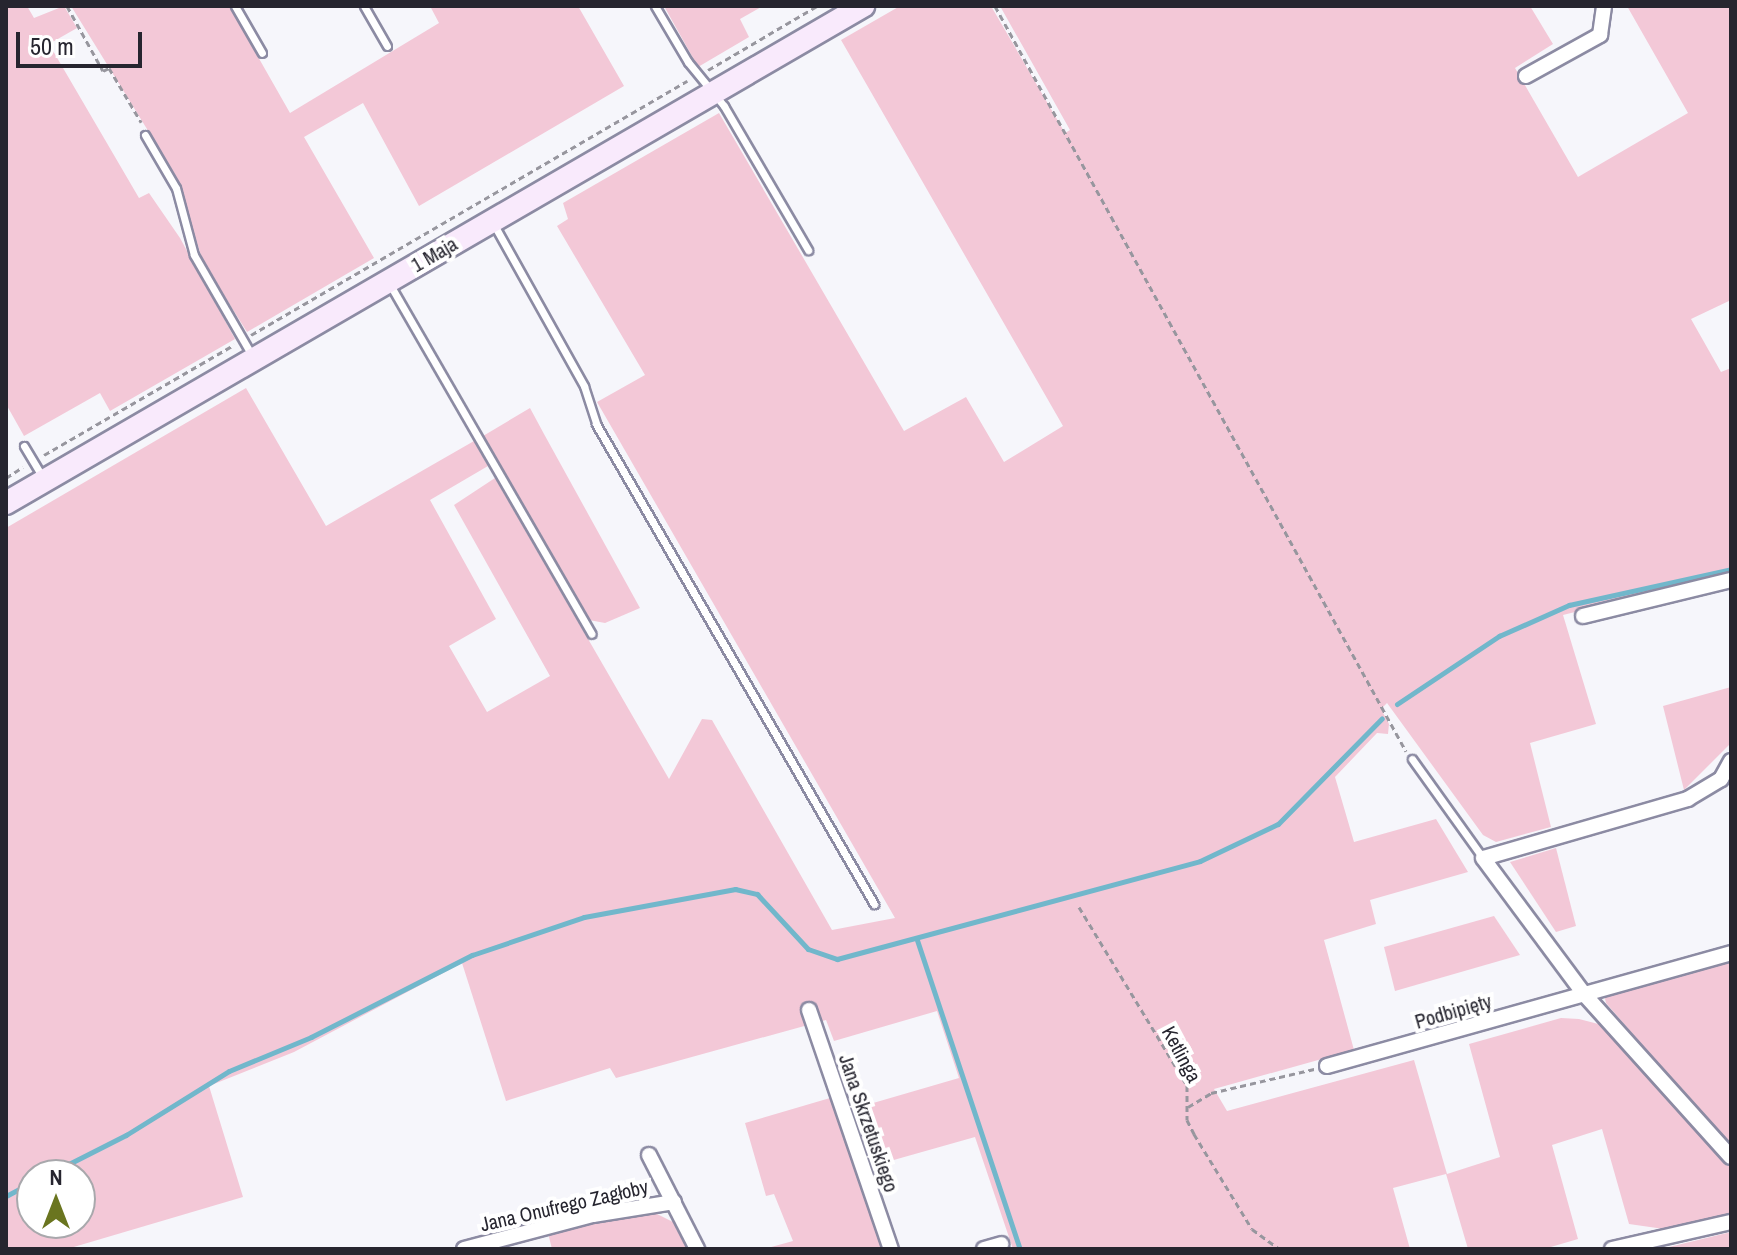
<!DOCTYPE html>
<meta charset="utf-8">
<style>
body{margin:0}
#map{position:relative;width:1737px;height:1255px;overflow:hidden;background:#f6f6fb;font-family:"Archivo Narrow",sans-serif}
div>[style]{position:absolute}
.green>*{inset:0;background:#f3c8d7}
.stream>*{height:5px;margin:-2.5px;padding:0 2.5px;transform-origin:2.5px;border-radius:2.5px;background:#71b7cb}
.path>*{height:3px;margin-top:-1.5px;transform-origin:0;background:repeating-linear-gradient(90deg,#97969e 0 6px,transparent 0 10px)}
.roads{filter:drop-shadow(2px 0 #8c8ba3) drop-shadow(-2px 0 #8c8ba3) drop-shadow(0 2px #8c8ba3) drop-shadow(0 -2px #8c8ba3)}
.lane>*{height:7px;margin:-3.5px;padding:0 3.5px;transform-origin:3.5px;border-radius:3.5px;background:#fff}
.street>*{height:14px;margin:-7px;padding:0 7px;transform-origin:7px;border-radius:7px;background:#fff}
.secondary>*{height:22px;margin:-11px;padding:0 11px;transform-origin:11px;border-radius:11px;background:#f9eafc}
span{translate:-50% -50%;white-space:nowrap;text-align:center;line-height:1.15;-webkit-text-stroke:8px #fff;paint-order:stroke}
.street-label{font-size:20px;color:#26252f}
.frame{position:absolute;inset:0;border:8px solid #26252f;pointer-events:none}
.north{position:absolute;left:16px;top:1159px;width:80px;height:80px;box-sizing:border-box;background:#fff;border:2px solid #a8a8ac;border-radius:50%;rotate:0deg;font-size:22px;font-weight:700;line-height:32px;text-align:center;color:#26252f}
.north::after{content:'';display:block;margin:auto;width:28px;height:36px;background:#6a751f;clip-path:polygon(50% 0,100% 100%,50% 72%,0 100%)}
.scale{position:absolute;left:16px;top:32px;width:126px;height:36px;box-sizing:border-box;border:4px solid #26252f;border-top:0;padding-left:10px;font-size:24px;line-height:28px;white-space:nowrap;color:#26252f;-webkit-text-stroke:6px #fff;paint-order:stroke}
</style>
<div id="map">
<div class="green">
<div style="clip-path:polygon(6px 6px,27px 6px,34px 18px,64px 6px,77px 28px,49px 44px,139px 198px,149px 193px,180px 238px,235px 339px,110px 411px,100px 393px,24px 436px,6px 404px)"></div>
<div style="clip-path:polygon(71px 6px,229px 6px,290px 113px,439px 23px,430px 6px,578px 6px,624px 86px,419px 206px,363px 103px,304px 137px,374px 258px,247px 332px,203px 262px,176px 176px)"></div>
<div style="clip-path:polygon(664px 6px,763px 6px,740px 19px,749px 37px,698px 67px)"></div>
<div style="clip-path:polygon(evenodd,900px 6px,991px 6px,1065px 133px,1070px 130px,1000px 6px,1530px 6px,1553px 44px,1515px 68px,1578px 177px,1688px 113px,1627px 6px,1731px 6px,1731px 300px,1691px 319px,1721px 372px,1731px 368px,1731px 573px,1563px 615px,1596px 724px,1530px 743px,1551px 827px,1496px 842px,1483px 835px,1387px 703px,1381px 709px,1389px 724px,1388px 734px,1377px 733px,1335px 777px,1354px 842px,1436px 819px,1468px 872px,1370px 900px,1376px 924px,1324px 940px,1354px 1050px,1214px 1089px,1227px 1111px,1414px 1060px,1447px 1174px,1500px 1157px,1469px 1044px,1561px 1018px,1579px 1019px,1606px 1026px,1731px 1167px,1731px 1216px,1664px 1229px,1629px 1224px,1602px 1129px,1552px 1145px,1578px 1239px,1544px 1249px,1468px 1249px,1446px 1174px,1393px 1188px,1410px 1249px,1013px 1249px,975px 1137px,876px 1165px,856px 1108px,959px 1078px,937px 1011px,834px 1041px,826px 1020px,616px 1078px,610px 1068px,506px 1101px,462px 963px,294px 1052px,209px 1086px,243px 1197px,67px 1249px,6px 1249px,6px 528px,246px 388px,326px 526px,474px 441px,488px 466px,430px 500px,496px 619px,449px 646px,487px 712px,550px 676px,454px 505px,495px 478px,669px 779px,702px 719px,712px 720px,832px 930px,895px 918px,597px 402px,645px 375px,557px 226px,568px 219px,563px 203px,719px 113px,904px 431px,966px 397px,1004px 462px,1063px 426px,841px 40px,900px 6px,32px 1175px,80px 1175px,80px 1223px,32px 1223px,32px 1175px)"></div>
<div style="clip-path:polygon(530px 408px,544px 434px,640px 608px,605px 623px,589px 620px,483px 436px)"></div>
<div style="clip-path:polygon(1731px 687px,1731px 743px,1684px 790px,1663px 706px)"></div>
<div style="clip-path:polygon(1556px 848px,1576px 926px,1556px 932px,1510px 862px)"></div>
<div style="clip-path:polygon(1494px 916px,1520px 955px,1395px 991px,1384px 947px)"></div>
<div style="clip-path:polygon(1731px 961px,1731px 1148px,1606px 1003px,1604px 994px)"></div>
<div style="clip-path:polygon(830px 1098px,885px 1249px,764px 1249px,793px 1241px,774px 1194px,766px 1196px,745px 1123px)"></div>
<div style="clip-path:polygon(622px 1211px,651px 1211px,673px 1222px,691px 1249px,552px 1249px,548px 1233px)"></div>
<div style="clip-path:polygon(1731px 1232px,1731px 1249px,1661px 1249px)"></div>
</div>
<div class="stream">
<div style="left:1397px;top:704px;width:123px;rotate:-33.7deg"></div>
<div style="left:1499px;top:636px;width:77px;rotate:-23.9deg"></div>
<div style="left:1569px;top:605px;width:166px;rotate:-12.5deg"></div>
<div style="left:917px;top:940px;width:326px;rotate:71.6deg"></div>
<div style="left:47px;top:1175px;width:89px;rotate:-26.9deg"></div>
<div style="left:126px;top:1135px;width:121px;rotate:-31.9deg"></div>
<div style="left:229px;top:1071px;width:89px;rotate:-22.5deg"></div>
<div style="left:311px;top:1037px;width:181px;rotate:-27deg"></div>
<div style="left:472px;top:955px;width:118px;rotate:-18.7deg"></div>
<div style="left:584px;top:917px;width:154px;rotate:-10.5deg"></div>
<div style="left:735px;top:889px;width:23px;rotate:13deg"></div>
<div style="left:757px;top:894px;width:75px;rotate:47.2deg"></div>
<div style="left:808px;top:949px;width:31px;rotate:19deg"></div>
<div style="left:837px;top:959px;width:376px;rotate:-15.1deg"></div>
<div style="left:1200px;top:861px;width:86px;rotate:-25.4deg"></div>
<div style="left:1278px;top:824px;width:148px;rotate:-45.5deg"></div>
<div style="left:6px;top:1196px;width:30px;rotate:-28deg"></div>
</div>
<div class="path">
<div style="left:67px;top:6px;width:74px;rotate:61deg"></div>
<div style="left:103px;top:71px;width:7px;rotate:-27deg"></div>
<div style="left:109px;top:68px;width:63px;rotate:59.3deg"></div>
<div style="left:995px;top:6px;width:851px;rotate:61.12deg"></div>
<div style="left:708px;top:70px;width:126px;rotate:-30.4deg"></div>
<div style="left:251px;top:335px;width:505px;rotate:-30.22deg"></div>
<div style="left:44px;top:455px;width:220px;rotate:-30.1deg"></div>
<div style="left:6px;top:478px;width:20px;rotate:-33deg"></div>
<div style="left:1079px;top:907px;width:208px;rotate:58.8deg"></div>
<div style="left:1187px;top:1085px;width:35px;rotate:90deg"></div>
<div style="left:1187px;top:1120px;width:16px;rotate:63deg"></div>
<div style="left:1194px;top:1134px;width:111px;rotate:58.6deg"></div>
<div style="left:1252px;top:1229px;width:34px;rotate:36deg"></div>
<div style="left:1188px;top:1107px;width:27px;rotate:-31deg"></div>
<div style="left:1211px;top:1093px;width:106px;rotate:-13.1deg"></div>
</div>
<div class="roads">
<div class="lane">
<div style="left:235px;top:6px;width:54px;rotate:60.1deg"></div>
<div style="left:364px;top:6px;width:46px;rotate:60.1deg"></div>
<div style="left:655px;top:6px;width:65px;rotate:59.5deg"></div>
<div style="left:688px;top:62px;width:57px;rotate:50.7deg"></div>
<div style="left:724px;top:106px;width:167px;rotate:59.7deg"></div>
<div style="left:145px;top:135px;width:61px;rotate:59.7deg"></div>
<div style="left:176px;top:188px;width:69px;rotate:75deg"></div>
<div style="left:194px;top:255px;width:118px;rotate:60deg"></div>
<div style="left:493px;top:223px;width:187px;rotate:60.8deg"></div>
<div style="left:584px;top:386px;width:40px;rotate:72deg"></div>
<div style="left:596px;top:424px;width:555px;rotate:59.92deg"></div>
<div style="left:389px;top:283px;width:405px;rotate:60deg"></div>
<div style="left:24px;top:446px;width:39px;rotate:59deg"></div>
<div style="left:1412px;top:759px;width:122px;rotate:54.4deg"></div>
</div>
<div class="street">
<div style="left:1526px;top:76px;width:85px;rotate:-29deg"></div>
<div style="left:1600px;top:35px;width:29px;rotate:-82deg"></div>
<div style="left:1583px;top:616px;width:152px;rotate:-13.7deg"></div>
<div style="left:1731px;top:761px;width:21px;rotate:119deg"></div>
<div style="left:1721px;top:779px;width:39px;rotate:149deg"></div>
<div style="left:1688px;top:799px;width:213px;rotate:163.9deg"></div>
<div style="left:1483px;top:858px;width:169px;rotate:53.4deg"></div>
<div style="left:1584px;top:994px;width:219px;rotate:48deg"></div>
<div style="left:809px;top:1010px;width:253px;rotate:71.1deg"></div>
<div style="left:1327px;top:1066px;width:420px;rotate:-15.6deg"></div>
<div style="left:649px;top:1155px;width:106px;rotate:62.9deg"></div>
<div style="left:464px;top:1249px;width:133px;rotate:-14.8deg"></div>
<div style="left:593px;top:1215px;width:82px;rotate:-9.1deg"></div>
<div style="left:984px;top:1249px;width:18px;rotate:-16deg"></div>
<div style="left:1612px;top:1249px;width:122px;rotate:-12.8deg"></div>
</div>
<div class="secondary">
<div style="left:6px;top:503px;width:991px;rotate:-30.11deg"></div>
</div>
</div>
<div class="street-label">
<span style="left:434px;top:254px;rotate:-30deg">1 Maja</span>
<span style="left:1453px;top:1011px;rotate:-16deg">Podbipięty</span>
<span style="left:1182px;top:1054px;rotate:62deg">Ketlinga</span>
<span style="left:869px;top:1123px;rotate:71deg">Jana Skrzetuskiego</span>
<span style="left:564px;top:1205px;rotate:-13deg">Jana Onufrego Zagłoby</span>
</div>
<div class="frame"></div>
<div class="north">N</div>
<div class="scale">50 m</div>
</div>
